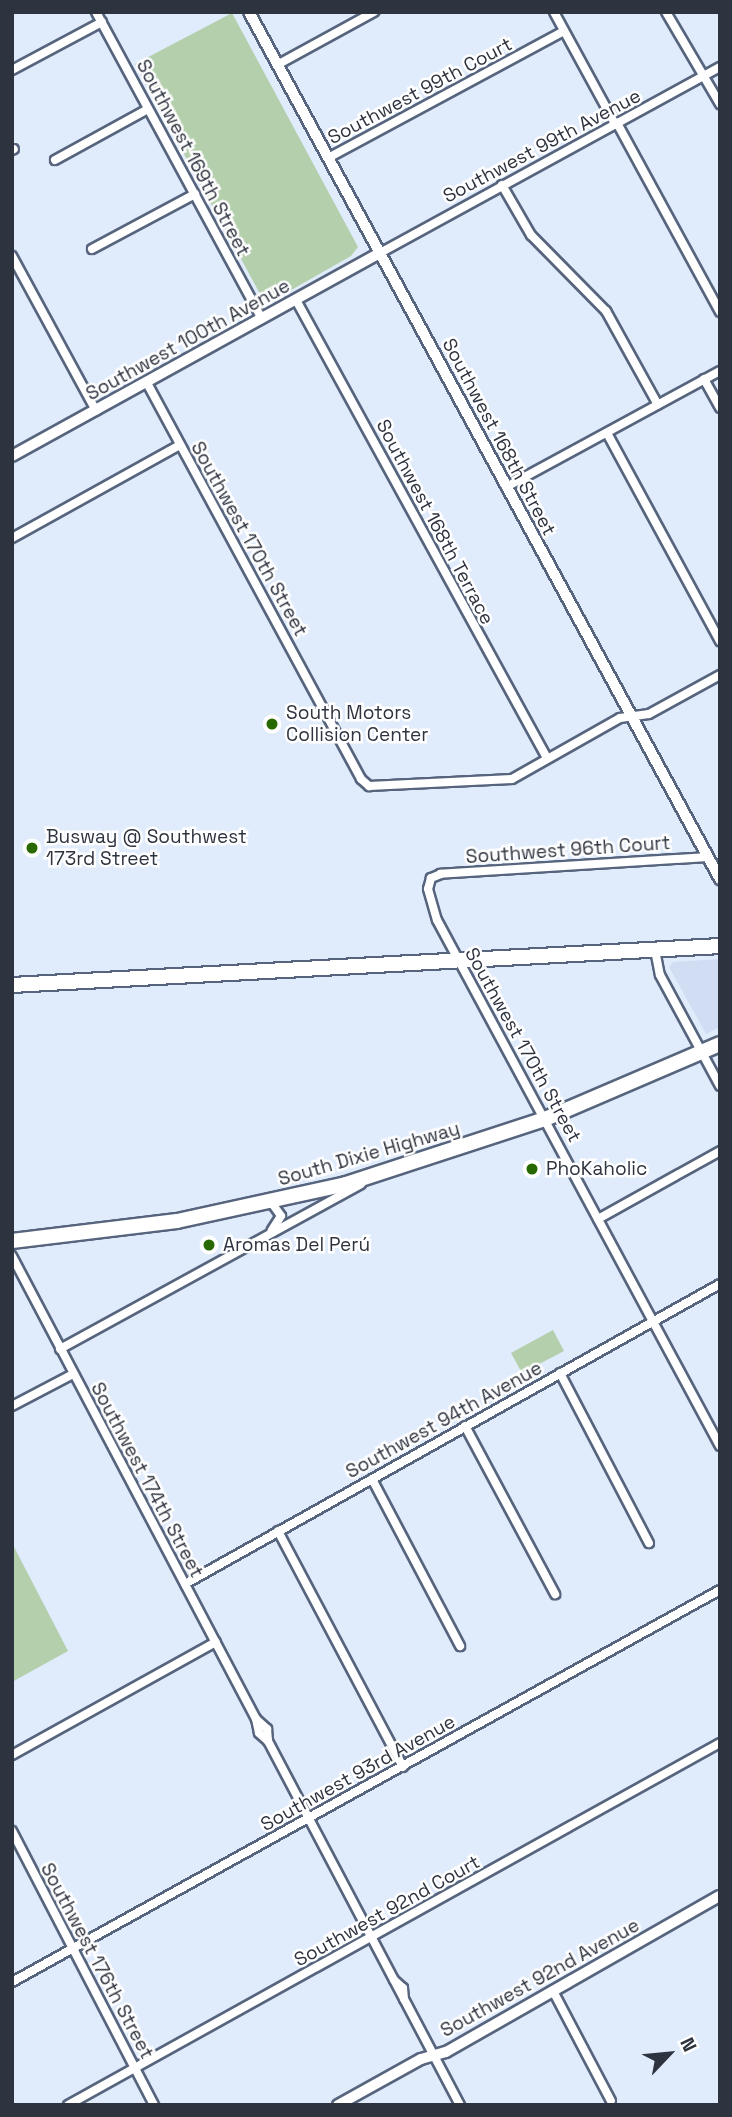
<!DOCTYPE html>
<meta charset="utf-8">
<style>
body{margin:0}
#map{position:relative;width:732px;height:2117px;overflow:hidden;background:#e0ebfc;font-family:"Space Grotesk",sans-serif}
div>[style]{position:absolute}
.built>*{inset:0;background:#d0ddf3}
.green>*{inset:0;background:#b4cfac}
.roads{filter:drop-shadow(2px 0 #56647d) drop-shadow(-2px 0 #56647d) drop-shadow(0 2px #56647d) drop-shadow(0 -2px #56647d)}
.street>*{height:8px;margin:-4px;padding:0 4px;transform-origin:4px;border-radius:4px;background:#fff}
.secondary>*{height:10px;margin:-5px;padding:0 5px;transform-origin:5px;border-radius:5px;background:#fff}
.highway>*{height:14px;margin:-7px;padding:0 7px;transform-origin:7px;border-radius:7px;background:#fff}
.dots>*{width:19px;height:19px;translate:-50% -50%;box-sizing:border-box;border:4px solid #fff;border-radius:50%}
span{translate:-50% -50%;white-space:nowrap;text-align:center;line-height:1.15;-webkit-text-stroke:5px #fff;paint-order:stroke}
.street-label{font-size:19px;color:#2d333f}
.poi-label{font-size:19px;color:#2d333f}
.left{translate:0 -50%;text-align:left}
.frame{position:absolute;inset:0;border:14px solid #2d333f;pointer-events:none}
.north{position:absolute;left:634px;top:2019px;width:70px;height:70px;-webkit-text-stroke:5px #fff;paint-order:stroke;rotate:64deg;font-size:19px;font-weight:700;line-height:28px;text-align:center;color:#2d333f}
.north::after{content:'';display:block;margin:auto;width:24px;height:32px;background:#2d333f;clip-path:polygon(50% 0,100% 100%,50% 72%,0 100%)}
</style>
<div id="map">
<div class="built">
<div style="clip-path:polygon(720px 959px,720px 1027px,706px 1034px,669px 967px,673px 962px)"></div>
</div>
<div class="green">
<div style="clip-path:polygon(232px 13px,358px 247px,351px 256px,270px 302px,259px 292px,135px 64px)"></div>
<div style="clip-path:polygon(553px 1330px,564px 1351px,522px 1373px,511px 1353px)"></div>
<div style="clip-path:polygon(12px 1543px,68px 1651px,12px 1682px)"></div>
</div>
<div class="roads">
<div class="street">
<div style="left:96px;top:12px;width:349px;rotate:61.6deg"></div>
<div style="left:554px;top:12px;width:128px;rotate:61.4deg"></div>
<div style="left:666px;top:12px;width:107px;rotate:59.6deg"></div>
<div style="left:277px;top:65px;width:111px;rotate:-28.7deg"></div>
<div style="left:12px;top:70px;width:102px;rotate:-28.1deg"></div>
<div style="left:617px;top:123px;width:215px;rotate:61.4deg"></div>
<div style="left:12px;top:150px;width:2px;rotate:-27deg"></div>
<div style="left:328px;top:158px;width:268px;rotate:-28.3deg"></div>
<div style="left:55px;top:160px;width:106px;rotate:-28.7deg"></div>
<div style="left:502px;top:185px;width:58px;rotate:59.9deg"></div>
<div style="left:531px;top:235px;width:107px;rotate:45.4deg"></div>
<div style="left:606px;top:311px;width:107px;rotate:61deg"></div>
<div style="left:92px;top:249px;width:117px;rotate:-28.1deg"></div>
<div style="left:380px;top:253px;width:388px;rotate:-28.7deg"></div>
<div style="left:12px;top:256px;width:176px;rotate:61.5deg"></div>
<div style="left:296px;top:300px;width:522px;rotate:61.28deg"></div>
<div style="left:704px;top:379px;width:33px;rotate:61deg"></div>
<div style="left:147px;top:383px;width:450px;rotate:61.6deg"></div>
<div style="left:361px;top:779px;width:11px;rotate:41deg"></div>
<div style="left:369px;top:786px;width:143px;rotate:-2.8deg"></div>
<div style="left:512px;top:779px;width:124px;rotate:-29.5deg"></div>
<div style="left:620px;top:718px;width:29px;rotate:-8deg"></div>
<div style="left:649px;top:714px;width:81px;rotate:-28.8deg"></div>
<div style="left:607px;top:433px;width:237px;rotate:61.5deg"></div>
<div style="left:506px;top:487px;width:243px;rotate:-28.5deg"></div>
<div style="left:12px;top:538px;width:192px;rotate:-29deg"></div>
<div style="left:708px;top:857px;width:268px;rotate:176.4deg"></div>
<div style="left:441px;top:874px;width:11px;rotate:158deg"></div>
<div style="left:431px;top:878px;width:11px;rotate:105deg"></div>
<div style="left:428px;top:889px;width:32px;rotate:74deg"></div>
<div style="left:437px;top:920px;width:597px;rotate:61.72deg"></div>
<div style="left:655px;top:950px;width:25px;rotate:79deg"></div>
<div style="left:660px;top:975px;width:126px;rotate:61.6deg"></div>
<div style="left:271px;top:1202px;width:17px;rotate:54deg"></div>
<div style="left:281px;top:1216px;width:17px;rotate:123deg"></div>
<div style="left:598px;top:1219px;width:140px;rotate:-29.1deg"></div>
<div style="left:12px;top:1256px;width:523px;rotate:62.21deg"></div>
<div style="left:256px;top:1719px;width:14px;rotate:78deg"></div>
<div style="left:259px;top:1733px;width:12px;rotate:42deg"></div>
<div style="left:268px;top:1741px;width:412px;rotate:62.2deg"></div>
<div style="left:60px;top:1349px;width:343px;rotate:-28.7deg"></div>
<div style="left:560px;top:1373px;width:192px;rotate:62.4deg"></div>
<div style="left:12px;top:1406px;width:69px;rotate:-27.7deg"></div>
<div style="left:465px;top:1426px;width:191px;rotate:61.8deg"></div>
<div style="left:372px;top:1479px;width:189px;rotate:62.2deg"></div>
<div style="left:278px;top:1531px;width:267px;rotate:62.1deg"></div>
<div style="left:185px;top:1584px;width:613px;rotate:-29.28deg"></div>
<div style="left:256px;top:1719px;width:15px;rotate:42deg"></div>
<div style="left:267px;top:1729px;width:12px;rotate:85deg"></div>
<div style="left:12px;top:1755px;width:233px;rotate:-29deg"></div>
<div style="left:12px;top:1831px;width:309px;rotate:62.6deg"></div>
<div style="left:394px;top:1980px;width:12px;rotate:42deg"></div>
<div style="left:403px;top:1988px;width:11px;rotate:85deg"></div>
<div style="left:12px;top:1982px;width:809px;rotate:-28.97deg"></div>
<div style="left:553px;top:1991px;width:124px;rotate:62.2deg"></div>
<div style="left:68px;top:2105px;width:746px;rotate:-29.04deg"></div>
</div>
<div class="secondary">
<div style="left:249px;top:12px;width:987px;rotate:61.49deg"></div>
<div style="left:12px;top:456px;width:420px;rotate:-28.9deg"></div>
<div style="left:338px;top:2105px;width:95px;rotate:-29deg"></div>
<div style="left:421px;top:2059px;width:26px;rotate:-16deg"></div>
<div style="left:446px;top:2052px;width:315px;rotate:-29.7deg"></div>
</div>
<div class="highway">
<div style="left:12px;top:985px;width:709px;rotate:-3.15deg"></div>
<div style="left:12px;top:1241px;width:166px;rotate:-6.9deg"></div>
<div style="left:177px;top:1221px;width:173px;rotate:-12.3deg"></div>
<div style="left:346px;top:1184px;width:209px;rotate:-18.1deg"></div>
<div style="left:545px;top:1119px;width:190px;rotate:-23.2deg"></div>
</div>
</div>
<div class="dots">
<div style="left:272px;top:724px;background:#276900"></div>
<div style="left:32px;top:848px;background:#276900"></div>
<div style="left:532px;top:1169px;background:#276900"></div>
<div style="left:209px;top:1245px;background:#276900"></div>
</div>
<div class="street-label">
<span style="left:420px;top:91px;rotate:-28deg">Southwest 99th Court</span>
<span style="left:542px;top:146px;rotate:-28deg">Southwest 99th Avenue</span>
<span style="left:193px;top:158px;rotate:62deg">Southwest 169th Street</span>
<span style="left:188px;top:340px;rotate:-29deg">Southwest 100th Avenue</span>
<span style="left:499px;top:437px;rotate:62deg">Southwest 168th Street</span>
<span style="left:435px;top:522px;rotate:62deg">Southwest 168th Terrace</span>
<span style="left:249px;top:539px;rotate:61deg">Southwest 170th Street</span>
<span style="left:568px;top:850px;rotate:-4deg">Southwest 96th Court</span>
<span style="left:523px;top:1045px;rotate:61deg">Southwest 170th Street</span>
<span style="left:369px;top:1154px;rotate:-16deg">South Dixie Highway</span>
<span style="left:444px;top:1420px;rotate:-29deg">Southwest 94th Avenue</span>
<span style="left:147px;top:1480px;rotate:62deg">Southwest 174th Street</span>
<span style="left:358px;top:1773px;rotate:-29deg">Southwest 93rd Avenue</span>
<span style="left:387px;top:1911px;rotate:-29deg">Southwest 92nd Court</span>
<span style="left:97px;top:1961px;rotate:62deg">Southwest 176th Street</span>
<span style="left:540px;top:1978px;rotate:-29deg">Southwest 92nd Avenue</span>
</div>
<div class="poi-label">
<span class="left" style="left:286px;top:724px">South Motors<br>Collision Center</span>
<span class="left" style="left:46px;top:848px">Busway @ Southwest<br>173rd Street</span>
<span class="left" style="left:546px;top:1169px">PhoKaholic</span>
<span class="left" style="left:223px;top:1245px">Aromas Del Perú</span>
</div>
<div class="frame"></div>
<div class="north">N</div>
</div>
